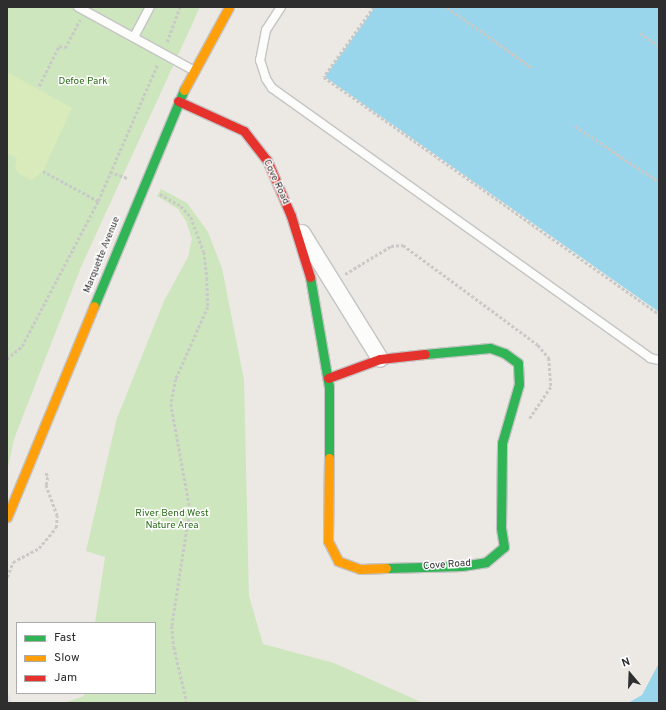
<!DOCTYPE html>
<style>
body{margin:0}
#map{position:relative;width:666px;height:710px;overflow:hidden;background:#ece8e4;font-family:Overpass,sans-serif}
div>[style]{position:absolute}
.green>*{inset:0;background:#cee6be}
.pitch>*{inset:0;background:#d9eabb}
.water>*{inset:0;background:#99d6ec}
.path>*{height:2.5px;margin-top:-1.25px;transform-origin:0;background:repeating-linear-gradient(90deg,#c9c9c8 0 3px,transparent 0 5px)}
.roads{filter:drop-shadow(1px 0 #c5c4c5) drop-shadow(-1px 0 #c5c4c5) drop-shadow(0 1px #c5c4c5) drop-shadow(0 -1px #c5c4c5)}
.lane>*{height:8px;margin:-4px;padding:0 4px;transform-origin:4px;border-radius:4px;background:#fcfcfb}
.street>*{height:16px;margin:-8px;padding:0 8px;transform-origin:8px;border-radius:8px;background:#fcfcfb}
.fast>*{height:9px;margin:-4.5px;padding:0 4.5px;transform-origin:4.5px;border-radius:4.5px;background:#30b455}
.slow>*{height:9px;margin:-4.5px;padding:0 4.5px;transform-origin:4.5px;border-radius:4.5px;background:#ff9f0a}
.jam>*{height:9px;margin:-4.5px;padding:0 4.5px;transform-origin:4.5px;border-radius:4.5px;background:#e5322d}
.rail>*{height:3px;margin:-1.5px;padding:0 1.5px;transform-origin:1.5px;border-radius:1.5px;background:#dfdfe1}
span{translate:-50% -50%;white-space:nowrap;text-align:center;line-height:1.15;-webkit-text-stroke:3px #fff;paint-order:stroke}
.park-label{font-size:10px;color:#2c6e1b}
.street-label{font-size:10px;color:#2e2e2e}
.frame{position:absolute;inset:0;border:8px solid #2e2e2e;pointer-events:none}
.legend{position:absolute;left:16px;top:622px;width:140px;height:72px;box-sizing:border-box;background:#fff;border:1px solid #ababab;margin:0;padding:5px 7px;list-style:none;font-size:12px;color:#2e2e2e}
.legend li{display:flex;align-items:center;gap:8px;height:20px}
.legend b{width:20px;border:1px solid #ababab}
.north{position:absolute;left:610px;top:654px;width:40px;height:40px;-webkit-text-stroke:3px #fff;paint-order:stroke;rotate:341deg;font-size:11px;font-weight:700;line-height:16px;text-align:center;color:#2e2e2e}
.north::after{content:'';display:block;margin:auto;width:14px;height:18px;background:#2e2e2e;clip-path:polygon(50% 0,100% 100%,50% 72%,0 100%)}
</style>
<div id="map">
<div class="green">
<div style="clip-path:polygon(7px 7px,200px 7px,81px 267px,14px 439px,7px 472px)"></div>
<div style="clip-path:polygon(161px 189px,187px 203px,208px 232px,222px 268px,244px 380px,249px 596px,263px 644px,334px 663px,423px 703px,64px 703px,84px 696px,85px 693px,155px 693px,155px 623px,95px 623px,105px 557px,86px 551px,117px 418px,164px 301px,188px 257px,192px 239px,186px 221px,178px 209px,157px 196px)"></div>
</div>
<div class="pitch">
<div style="clip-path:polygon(7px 72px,72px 108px,43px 171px,32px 180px,19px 174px,15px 168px,17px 158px,7px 153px)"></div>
</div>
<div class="water">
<div style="clip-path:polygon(375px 7px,659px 7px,659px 312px,325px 77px)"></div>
<div style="clip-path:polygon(659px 663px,659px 703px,628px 703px,642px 695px)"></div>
</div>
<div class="path">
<div style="left:374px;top:7px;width:86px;rotate:125.5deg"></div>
<div style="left:324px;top:77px;width:410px;rotate:35.3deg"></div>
<div style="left:447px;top:7px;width:105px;rotate:35.7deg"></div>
<div style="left:640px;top:33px;width:23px;rotate:34deg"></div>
<div style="left:167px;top:42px;width:37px;rotate:-70deg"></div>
<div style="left:39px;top:86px;width:45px;rotate:-63.4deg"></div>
<div style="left:59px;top:46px;width:6px;rotate:18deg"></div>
<div style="left:65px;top:48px;width:32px;rotate:-62deg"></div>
<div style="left:575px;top:126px;width:101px;rotate:33.7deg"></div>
<div style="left:43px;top:171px;width:63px;rotate:28.6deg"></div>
<div style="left:110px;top:172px;width:18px;rotate:19deg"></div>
<div style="left:160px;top:194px;width:24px;rotate:30deg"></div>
<div style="left:181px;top:206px;width:15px;rotate:48deg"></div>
<div style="left:191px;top:217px;width:37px;rotate:70deg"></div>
<div style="left:204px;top:252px;width:26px;rotate:83deg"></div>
<div style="left:207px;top:278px;width:29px;rotate:88deg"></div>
<div style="left:208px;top:307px;width:79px;rotate:114deg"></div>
<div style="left:176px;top:379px;width:25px;rotate:101deg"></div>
<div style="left:171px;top:404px;width:107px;rotate:79.7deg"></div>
<div style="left:190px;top:509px;width:118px;rotate:98.7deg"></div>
<div style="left:172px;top:626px;width:21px;rotate:85deg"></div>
<div style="left:174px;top:647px;width:57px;rotate:76.9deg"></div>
<div style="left:345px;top:274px;width:54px;rotate:-31.3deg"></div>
<div style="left:391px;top:246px;width:12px;rotate:-5deg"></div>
<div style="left:403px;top:245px;width:168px;rotate:36.5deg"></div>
<div style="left:538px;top:345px;width:17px;rotate:50deg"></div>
<div style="left:549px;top:358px;width:29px;rotate:86deg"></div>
<div style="left:551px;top:387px;width:40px;rotate:124deg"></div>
<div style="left:7px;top:359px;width:20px;rotate:-41deg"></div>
<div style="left:22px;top:346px;width:164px;rotate:-62.3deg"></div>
<div style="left:98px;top:201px;width:150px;rotate:-66.5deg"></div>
<div style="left:7px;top:577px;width:16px;rotate:-68deg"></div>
<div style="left:13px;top:562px;width:30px;rotate:-28deg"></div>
<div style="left:39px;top:548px;width:26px;rotate:-50deg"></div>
<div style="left:56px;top:528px;width:12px;rotate:-85deg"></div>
<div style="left:57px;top:516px;width:33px;rotate:-110deg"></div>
<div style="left:46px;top:485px;width:10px;rotate:-79deg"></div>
<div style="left:48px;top:475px;width:4px;rotate:-166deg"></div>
</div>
<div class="roads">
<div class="lane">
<div style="left:78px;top:7px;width:131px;rotate:28.7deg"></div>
<div style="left:281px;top:7px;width:27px;rotate:123deg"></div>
<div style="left:266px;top:30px;width:31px;rotate:101deg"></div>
<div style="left:260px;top:60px;width:20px;rotate:72deg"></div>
<div style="left:266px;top:79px;width:11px;rotate:56deg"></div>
<div style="left:272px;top:88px;width:465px;rotate:35.5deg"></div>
<div style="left:650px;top:358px;width:9px;rotate:13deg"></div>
<div style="left:134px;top:37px;width:34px;rotate:-62deg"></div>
</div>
<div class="street">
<div style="left:302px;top:233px;width:148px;rotate:58.2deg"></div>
</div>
<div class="fast">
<div style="left:310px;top:277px;width:112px;rotate:80.2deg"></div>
<div style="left:329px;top:387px;width:71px;rotate:90deg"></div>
<div style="left:94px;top:306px;width:234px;rotate:-67.4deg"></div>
<div style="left:386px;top:568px;width:76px;rotate:-1.5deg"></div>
<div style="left:462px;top:566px;width:24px;rotate:-9deg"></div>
<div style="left:486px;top:562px;width:23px;rotate:-40deg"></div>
<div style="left:504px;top:547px;width:20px;rotate:-99deg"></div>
<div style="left:501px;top:527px;width:84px;rotate:-89.3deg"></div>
<div style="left:502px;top:443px;width:61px;rotate:-73.9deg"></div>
<div style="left:519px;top:384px;width:21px;rotate:-93deg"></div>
<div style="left:518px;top:363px;width:17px;rotate:-144deg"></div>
<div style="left:504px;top:353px;width:15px;rotate:-160deg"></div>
<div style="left:490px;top:348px;width:65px;rotate:174.7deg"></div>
</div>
<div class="slow">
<div style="left:184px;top:90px;width:94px;rotate:-61.5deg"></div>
<div style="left:329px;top:458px;width:83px;rotate:90.7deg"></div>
<div style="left:328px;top:541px;width:22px;rotate:63deg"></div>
<div style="left:338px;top:561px;width:23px;rotate:20deg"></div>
<div style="left:360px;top:569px;width:26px;rotate:-2deg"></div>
<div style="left:7px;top:517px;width:228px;rotate:-67.6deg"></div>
</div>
<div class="jam">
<div style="left:178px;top:101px;width:72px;rotate:24.4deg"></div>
<div style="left:244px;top:131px;width:37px;rotate:52deg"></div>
<div style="left:267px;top:160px;width:61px;rotate:66.8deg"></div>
<div style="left:291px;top:216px;width:64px;rotate:72.7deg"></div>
<div style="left:328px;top:378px;width:55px;rotate:-20.1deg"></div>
<div style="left:380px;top:359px;width:45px;rotate:-6.3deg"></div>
</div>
</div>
<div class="rail">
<div style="left:7px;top:695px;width:9px;rotate:69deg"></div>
</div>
<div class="park-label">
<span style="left:83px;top:82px">Defoe Park</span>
<span style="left:172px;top:519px">River Bend West<br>Nature Area</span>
</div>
<div class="street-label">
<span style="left:276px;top:182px;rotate:65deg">Cove Road</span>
<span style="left:102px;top:255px;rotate:-68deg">Marquette Avenue</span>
<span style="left:447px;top:565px;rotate:-4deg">Cove Road</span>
</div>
<div class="frame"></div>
<ul class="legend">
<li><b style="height:5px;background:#30b455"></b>Fast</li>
<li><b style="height:5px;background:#ff9f0a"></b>Slow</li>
<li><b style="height:5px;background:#e5322d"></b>Jam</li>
</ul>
<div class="north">N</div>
</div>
